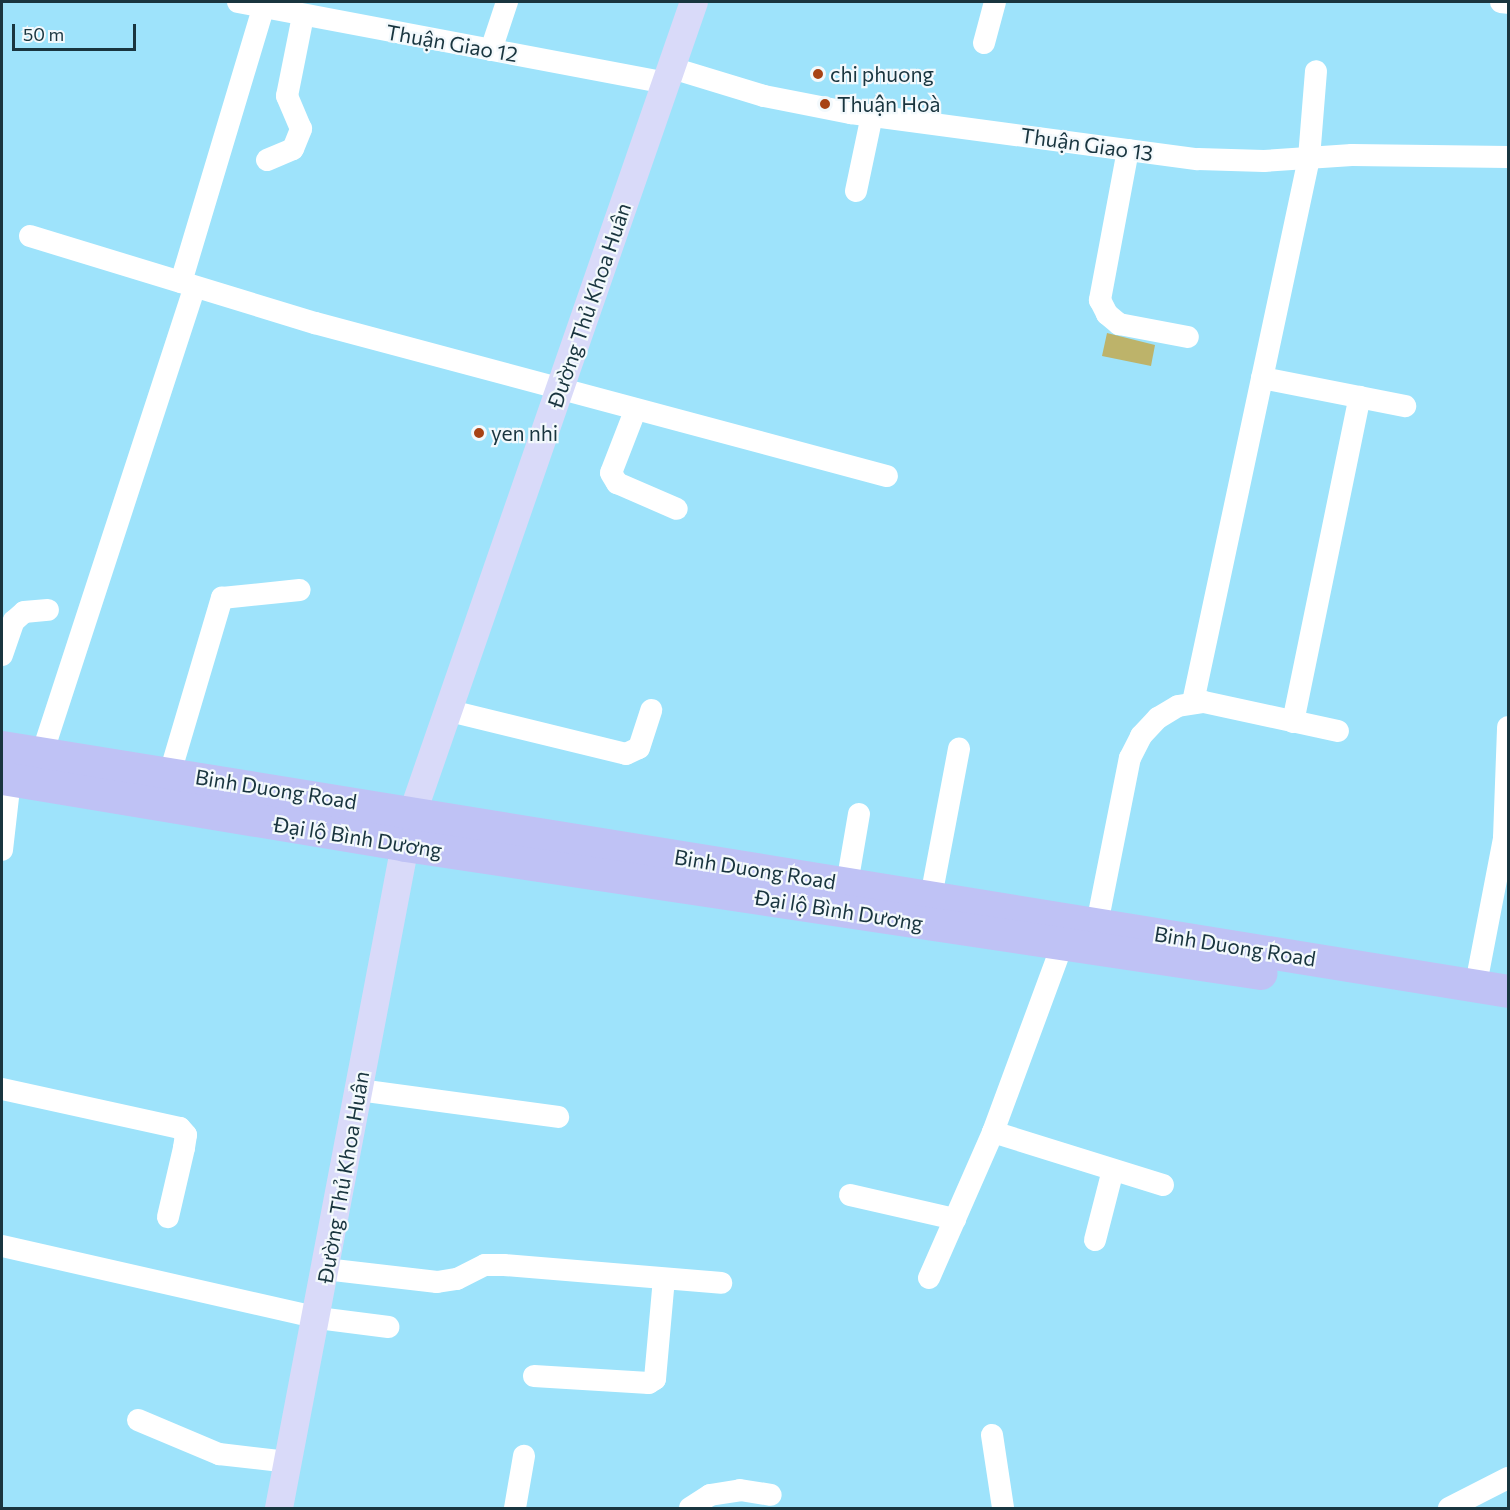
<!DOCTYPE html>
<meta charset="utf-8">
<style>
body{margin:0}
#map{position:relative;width:1510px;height:1510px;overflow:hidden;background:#9ee3fb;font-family:Commissioner,sans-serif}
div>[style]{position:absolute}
.building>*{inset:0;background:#bdb36a}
.minor>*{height:22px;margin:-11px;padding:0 11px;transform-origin:11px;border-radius:11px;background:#fff}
.major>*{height:28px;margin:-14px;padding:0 14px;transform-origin:14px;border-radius:14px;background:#d9daf9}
.highway>*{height:33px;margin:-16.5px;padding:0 16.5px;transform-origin:16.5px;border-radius:16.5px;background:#bfc2f5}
.dots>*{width:16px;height:16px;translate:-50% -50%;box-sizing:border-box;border:3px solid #f3f9fc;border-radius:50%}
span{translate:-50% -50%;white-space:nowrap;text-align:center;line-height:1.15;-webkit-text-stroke:4.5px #f3f9fc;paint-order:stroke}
.street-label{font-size:21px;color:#19353f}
.poi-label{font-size:21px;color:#19353f}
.left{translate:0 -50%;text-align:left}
.frame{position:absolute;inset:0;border:3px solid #19353f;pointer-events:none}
.scale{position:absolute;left:12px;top:24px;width:124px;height:27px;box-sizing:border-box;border:3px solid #19353f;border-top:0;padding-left:8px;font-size:18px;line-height:21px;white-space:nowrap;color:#19353f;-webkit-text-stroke:4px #f3f9fc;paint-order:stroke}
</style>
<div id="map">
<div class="building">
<div style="clip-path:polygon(1107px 333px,1155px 345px,1151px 366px,1102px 356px)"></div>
</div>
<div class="minor">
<div style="left:238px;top:2px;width:437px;rotate:10.7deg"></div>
<div style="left:1501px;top:2px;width:7px;rotate:8deg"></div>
<div style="left:984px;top:43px;width:42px;rotate:-75deg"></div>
<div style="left:491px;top:50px;width:51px;rotate:-71.6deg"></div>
<div style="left:672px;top:68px;width:96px;rotate:16.9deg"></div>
<div style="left:764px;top:96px;width:89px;rotate:11.1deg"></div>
<div style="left:851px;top:113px;width:350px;rotate:7.6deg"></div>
<div style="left:1198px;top:159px;width:66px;rotate:1.7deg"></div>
<div style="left:1264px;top:161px;width:88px;rotate:-3.9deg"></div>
<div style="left:1352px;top:155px;width:156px;rotate:0.7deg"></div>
<div style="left:1128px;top:150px;width:153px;rotate:100.6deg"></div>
<div style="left:1100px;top:300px;width:16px;rotate:63deg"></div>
<div style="left:1107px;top:314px;width:16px;rotate:40deg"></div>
<div style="left:1119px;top:324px;width:70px;rotate:10.7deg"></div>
<div style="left:267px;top:160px;width:28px;rotate:-23deg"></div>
<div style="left:293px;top:149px;width:22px;rotate:-68deg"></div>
<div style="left:301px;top:129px;width:36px;rotate:-113deg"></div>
<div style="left:287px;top:96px;width:82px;rotate:-78.7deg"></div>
<div style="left:856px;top:191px;width:78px;rotate:-78.1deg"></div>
<div style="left:30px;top:236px;width:298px;rotate:17deg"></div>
<div style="left:315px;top:323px;width:592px;rotate:14.98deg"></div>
<div style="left:181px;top:282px;width:285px;rotate:-73.3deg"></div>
<div style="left:1262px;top:378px;width:146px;rotate:11.1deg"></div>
<div style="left:635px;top:411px;width:66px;rotate:111.2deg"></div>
<div style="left:611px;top:473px;width:12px;rotate:59deg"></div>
<div style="left:617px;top:483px;width:65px;rotate:23.4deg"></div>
<div style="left:2px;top:655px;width:36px;rotate:-71deg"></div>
<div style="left:14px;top:621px;width:13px;rotate:-42deg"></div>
<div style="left:24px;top:612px;width:24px;rotate:-5deg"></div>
<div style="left:1193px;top:702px;width:556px;rotate:-77.96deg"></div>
<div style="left:1309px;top:158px;width:87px;rotate:-85.4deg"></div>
<div style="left:446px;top:710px;width:185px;rotate:13.7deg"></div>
<div style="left:626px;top:754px;width:14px;rotate:-25deg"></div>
<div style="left:639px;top:748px;width:40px;rotate:-72deg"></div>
<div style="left:1293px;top:722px;width:332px;rotate:-78.4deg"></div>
<div style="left:42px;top:754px;width:491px;rotate:-71.9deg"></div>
<div style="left:170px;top:773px;width:183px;rotate:-73.5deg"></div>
<div style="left:222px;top:598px;width:78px;rotate:-5.9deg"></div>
<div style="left:2px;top:850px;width:70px;rotate:-83.5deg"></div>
<div style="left:847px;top:884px;width:71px;rotate:-80.3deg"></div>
<div style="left:931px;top:897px;width:151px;rotate:-79.3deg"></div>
<div style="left:1097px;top:924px;width:169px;rotate:-78.8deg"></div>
<div style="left:1130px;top:758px;width:25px;rotate:-63deg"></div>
<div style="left:1141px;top:736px;width:25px;rotate:-47deg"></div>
<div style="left:1158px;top:718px;width:23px;rotate:-31deg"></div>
<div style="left:1178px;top:706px;width:26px;rotate:-9deg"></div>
<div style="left:1204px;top:702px;width:137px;rotate:12.2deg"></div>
<div style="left:1476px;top:984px;width:149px;rotate:-79.1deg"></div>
<div style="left:1504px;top:838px;width:111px;rotate:-87.9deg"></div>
<div style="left:2px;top:1089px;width:182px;rotate:12.4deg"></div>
<div style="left:180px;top:1128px;width:9px;rotate:49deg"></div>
<div style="left:186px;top:1135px;width:13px;rotate:99deg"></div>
<div style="left:184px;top:1148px;width:71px;rotate:103.1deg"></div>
<div style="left:359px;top:1090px;width:201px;rotate:7.7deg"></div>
<div style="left:993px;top:1132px;width:178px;rotate:17.3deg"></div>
<div style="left:850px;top:1195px;width:108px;rotate:12.9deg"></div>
<div style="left:1095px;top:1240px;width:72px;rotate:-75.6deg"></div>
<div style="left:2px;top:1246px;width:324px;rotate:12.8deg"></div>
<div style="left:318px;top:1318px;width:71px;rotate:7.3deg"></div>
<div style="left:325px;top:1269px;width:113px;rotate:6.6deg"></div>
<div style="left:437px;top:1282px;width:20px;rotate:-9deg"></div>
<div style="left:457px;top:1279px;width:31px;rotate:-27deg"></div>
<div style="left:485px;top:1265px;width:19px"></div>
<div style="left:504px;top:1265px;width:218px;rotate:4.7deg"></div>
<div style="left:929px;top:1278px;width:159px;rotate:-66.3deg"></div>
<div style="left:993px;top:1132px;width:202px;rotate:-69.7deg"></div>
<div style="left:534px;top:1376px;width:115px;rotate:3.5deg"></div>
<div style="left:649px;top:1383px;width:7px;rotate:-34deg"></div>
<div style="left:655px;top:1379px;width:100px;rotate:-84.9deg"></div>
<div style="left:138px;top:1420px;width:88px;rotate:22.8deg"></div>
<div style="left:219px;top:1454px;width:69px;rotate:6.6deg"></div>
<div style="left:992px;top:1435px;width:74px;rotate:81.4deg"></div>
<div style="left:515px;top:1508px;width:53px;rotate:-80.2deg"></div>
<div style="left:690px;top:1508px;width:24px;rotate:-33deg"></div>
<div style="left:710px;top:1495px;width:30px;rotate:-9deg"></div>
<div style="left:740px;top:1490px;width:31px;rotate:9deg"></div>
<div style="left:1449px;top:1508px;width:66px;rotate:-27deg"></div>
</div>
<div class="major">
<div style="left:413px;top:812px;width:857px;rotate:-70.87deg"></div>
<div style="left:279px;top:1508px;width:675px;rotate:-79.24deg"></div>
</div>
<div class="highway">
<div style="left:2px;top:747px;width:1526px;rotate:9.2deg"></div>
<div style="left:2px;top:778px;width:409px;rotate:9.4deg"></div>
<div style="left:405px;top:845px;width:865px;rotate:8.51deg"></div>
</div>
<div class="dots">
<div style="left:818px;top:74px;background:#a84315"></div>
<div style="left:825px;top:104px;background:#a84315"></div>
<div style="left:479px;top:433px;background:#a84315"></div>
</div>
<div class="street-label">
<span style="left:452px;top:43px;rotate:10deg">Thuận Giao 12</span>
<span style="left:1087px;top:144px;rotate:8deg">Thuận Giao 13</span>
<span style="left:589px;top:305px;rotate:-71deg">Đường Thủ Khoa Huân</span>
<span style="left:276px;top:789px;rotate:9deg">Binh Duong Road</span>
<span style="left:358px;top:837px;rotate:9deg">Đại lộ Bình Dương</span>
<span style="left:755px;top:869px;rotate:9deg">Binh Duong Road</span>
<span style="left:839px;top:910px;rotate:9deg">Đại lộ Bình Dương</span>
<span style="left:1235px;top:946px;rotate:9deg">Binh Duong Road</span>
<span style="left:343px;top:1177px;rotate:-80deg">Đường Thủ Khoa Huân</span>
</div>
<div class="poi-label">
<span class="left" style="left:830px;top:74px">chi phuong</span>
<span class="left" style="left:837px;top:104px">Thuận Hoà</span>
<span class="left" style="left:491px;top:433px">yen nhi</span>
</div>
<div class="frame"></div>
<div class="scale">50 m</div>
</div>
